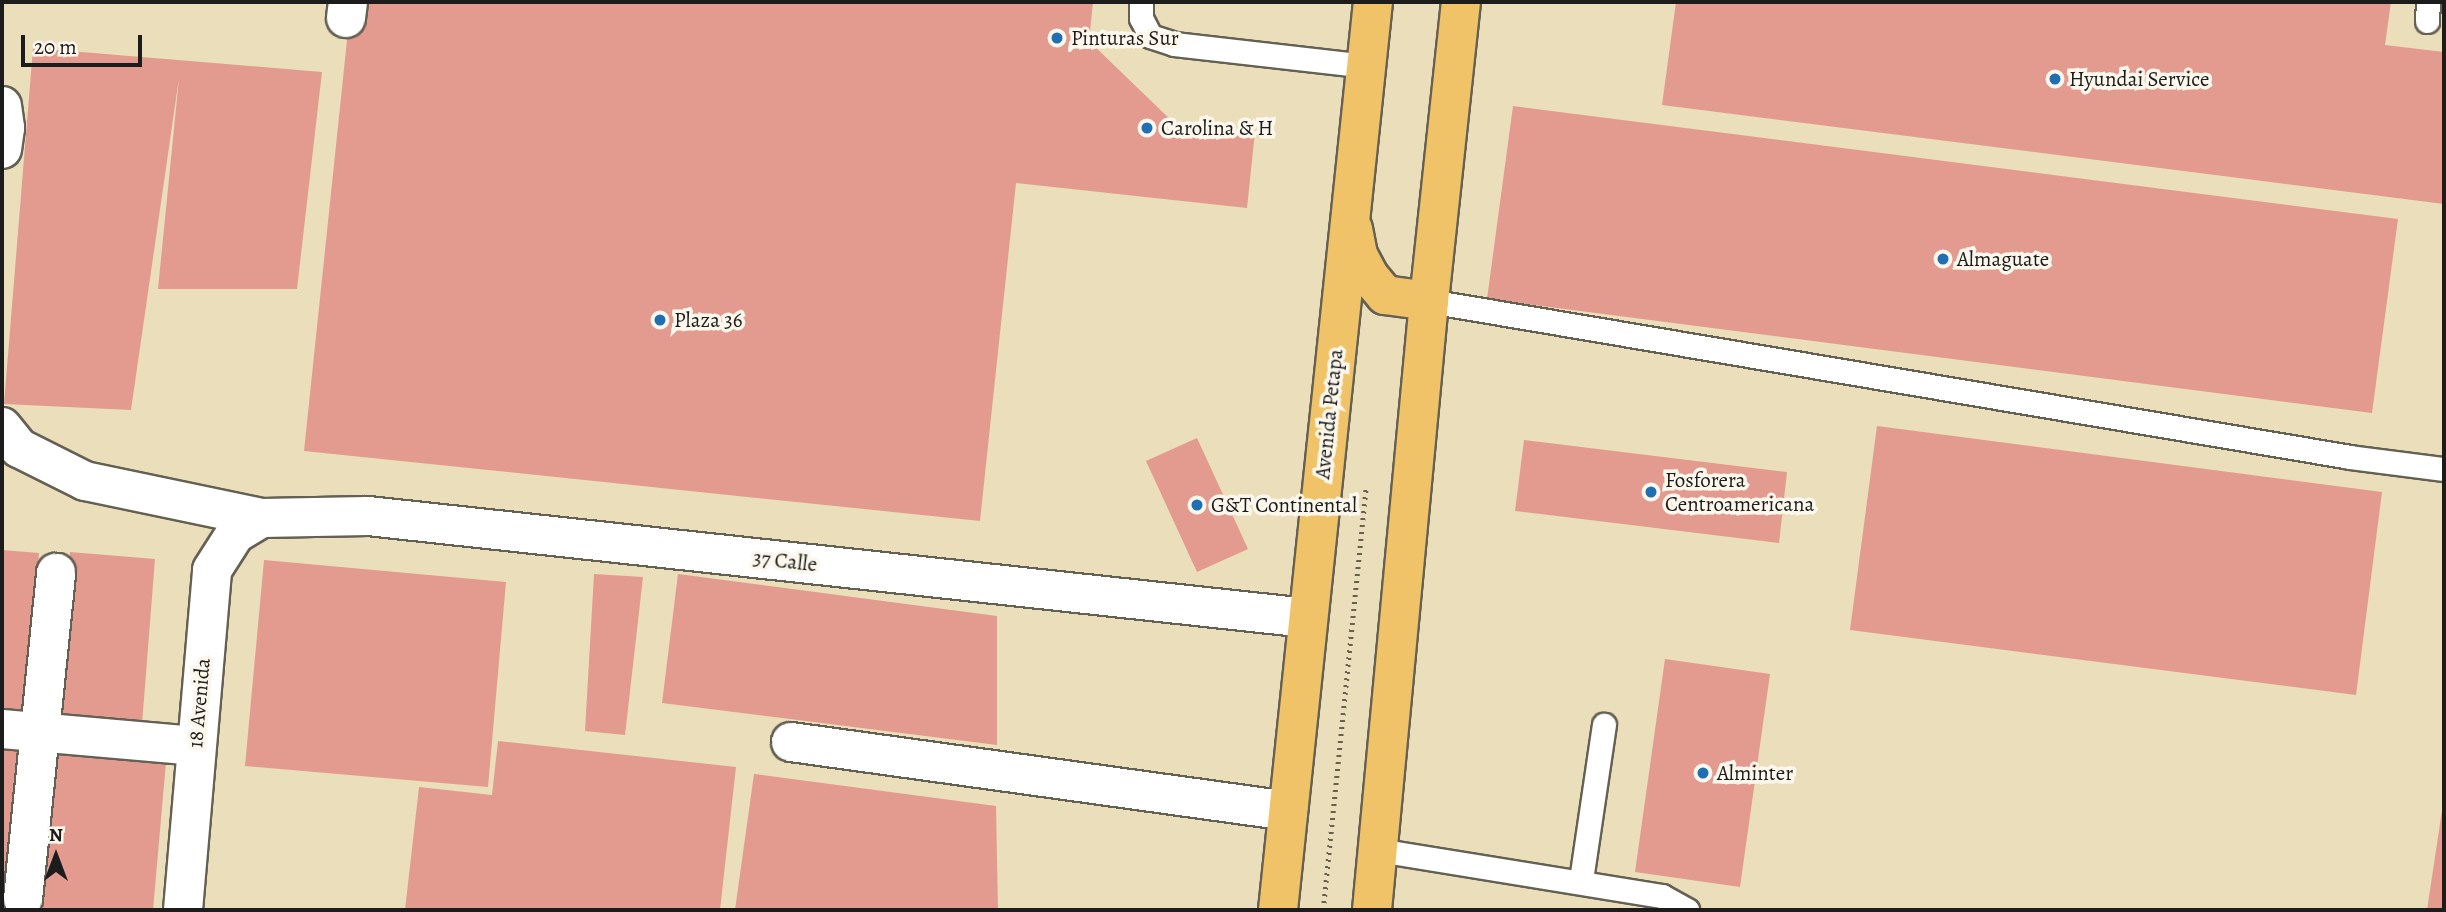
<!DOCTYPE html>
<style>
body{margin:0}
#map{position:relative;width:2446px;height:912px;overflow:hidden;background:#eadfba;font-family:Alegreya,serif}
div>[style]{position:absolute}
.building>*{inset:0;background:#e39b8f}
.path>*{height:4.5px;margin-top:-2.25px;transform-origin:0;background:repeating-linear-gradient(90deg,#646053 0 2px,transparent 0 7px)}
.roads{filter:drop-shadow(2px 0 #646053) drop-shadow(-2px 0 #646053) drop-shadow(0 2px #646053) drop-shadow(0 -2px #646053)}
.lane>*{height:23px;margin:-11.5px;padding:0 11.5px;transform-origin:11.5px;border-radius:11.5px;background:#fff}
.street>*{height:38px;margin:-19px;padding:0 19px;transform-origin:19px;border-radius:19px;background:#fff}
.primary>*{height:38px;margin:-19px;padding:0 19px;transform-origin:19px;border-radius:19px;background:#f1c369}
.dots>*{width:19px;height:19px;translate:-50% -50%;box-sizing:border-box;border:4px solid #fbf7ec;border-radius:50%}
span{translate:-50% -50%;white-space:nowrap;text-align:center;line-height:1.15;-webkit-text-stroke:7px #fbf7ec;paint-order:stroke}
.poi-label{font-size:21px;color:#1c1c1c}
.left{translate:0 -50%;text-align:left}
.street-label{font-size:21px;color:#1c1c1c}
.frame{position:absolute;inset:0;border:4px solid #1c1c1c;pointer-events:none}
.north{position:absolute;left:21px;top:821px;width:70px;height:70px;-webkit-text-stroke:5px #fbf7ec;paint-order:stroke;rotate:0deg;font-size:19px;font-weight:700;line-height:28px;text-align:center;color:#1c1c1c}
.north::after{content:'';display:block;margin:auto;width:24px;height:32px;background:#1c1c1c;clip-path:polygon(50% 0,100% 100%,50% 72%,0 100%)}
.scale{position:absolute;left:21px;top:35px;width:121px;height:32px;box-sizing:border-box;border:4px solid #1c1c1c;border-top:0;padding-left:9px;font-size:21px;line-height:24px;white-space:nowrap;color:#1c1c1c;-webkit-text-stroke:5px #fbf7ec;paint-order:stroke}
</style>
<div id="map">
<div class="building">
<div style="clip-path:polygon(351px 2px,1093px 2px,1089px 41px,1174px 123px,1255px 132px,1247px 208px,1016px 183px,980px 521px,304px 451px)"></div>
<div style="clip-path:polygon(1676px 2px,2391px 2px,2385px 45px,2444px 52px,2444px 204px,1662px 105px)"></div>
<div style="clip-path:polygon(33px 48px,322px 72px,297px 289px,158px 289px,179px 78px,131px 410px,4px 404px)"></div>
<div style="clip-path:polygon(1513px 106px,2398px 219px,2372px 413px,1487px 299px)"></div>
<div style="clip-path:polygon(1877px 426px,2382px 492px,2356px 695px,1850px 630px)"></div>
<div style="clip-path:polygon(1197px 438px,1248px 549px,1197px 572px,1146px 461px)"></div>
<div style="clip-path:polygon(1524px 440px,1787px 472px,1779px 543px,1515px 511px)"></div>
<div style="clip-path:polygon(2px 550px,39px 553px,26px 714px,2px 712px)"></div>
<div style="clip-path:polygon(70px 552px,155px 559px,142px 724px,57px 717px)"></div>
<div style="clip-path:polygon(264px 560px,506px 582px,488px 787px,245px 766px)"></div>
<div style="clip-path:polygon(594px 574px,643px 577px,625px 735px,585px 731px)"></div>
<div style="clip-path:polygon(678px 574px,997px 616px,997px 745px,662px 703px)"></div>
<div style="clip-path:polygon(1665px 659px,1770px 674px,1740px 887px,1635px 872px)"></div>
<div style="clip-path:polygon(498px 741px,736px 767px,720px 910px,405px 910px,419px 787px,492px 795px)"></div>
<div style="clip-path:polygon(2px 749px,20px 750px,8px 910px,2px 910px)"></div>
<div style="clip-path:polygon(51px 752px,166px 762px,153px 910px,37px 910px)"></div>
<div style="clip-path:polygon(754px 774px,996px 806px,998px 910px,735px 910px)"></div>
<div style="clip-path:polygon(2443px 804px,2444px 910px,2427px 910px)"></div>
</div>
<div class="path">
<div style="left:1323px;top:910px;width:426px;rotate:-84.2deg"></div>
</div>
<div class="roads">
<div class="lane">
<div style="left:1141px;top:2px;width:16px;rotate:90deg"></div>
<div style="left:1141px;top:18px;width:20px;rotate:63deg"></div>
<div style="left:1150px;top:36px;width:25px;rotate:18deg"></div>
<div style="left:1174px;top:44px;width:193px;rotate:6.5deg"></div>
<div style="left:2427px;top:21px;width:19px;rotate:-87deg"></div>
<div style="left:1429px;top:301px;width:934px;rotate:9.61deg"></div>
<div style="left:2350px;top:457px;width:95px;rotate:7.3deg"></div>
<div style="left:1378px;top:850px;width:288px;rotate:9.2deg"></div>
<div style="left:1662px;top:896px;width:29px;rotate:29deg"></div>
<div style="left:1581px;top:880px;width:157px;rotate:-81.6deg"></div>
</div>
<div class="street">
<div style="left:346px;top:18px;width:16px;rotate:-83deg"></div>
<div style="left:2px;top:106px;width:22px;rotate:82deg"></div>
<div style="left:5px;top:128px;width:21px;rotate:98deg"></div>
<div style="left:2px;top:427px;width:27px;rotate:51deg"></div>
<div style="left:19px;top:448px;width:74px;rotate:26.6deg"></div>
<div style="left:85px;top:481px;width:181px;rotate:11.8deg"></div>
<div style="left:262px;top:518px;width:106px;rotate:-1.1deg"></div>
<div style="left:368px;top:516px;width:945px;rotate:6.2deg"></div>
<div style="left:2px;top:729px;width:194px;rotate:5deg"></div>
<div style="left:791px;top:742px;width:502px;rotate:7.9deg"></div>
<div style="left:23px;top:899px;width:328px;rotate:-84.2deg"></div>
<div style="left:183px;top:910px;width:341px;rotate:-85.1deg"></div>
<div style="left:212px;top:570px;width:43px;rotate:-57.4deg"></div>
<div style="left:235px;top:534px;width:31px;rotate:-31deg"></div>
</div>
<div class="primary">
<div style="left:1353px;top:229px;width:26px;rotate:79deg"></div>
<div style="left:1358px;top:255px;width:24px;rotate:62deg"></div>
<div style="left:1369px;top:276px;width:25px;rotate:50deg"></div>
<div style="left:1385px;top:295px;width:44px;rotate:7.8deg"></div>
<div style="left:1278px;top:910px;width:913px;rotate:-84.03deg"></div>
<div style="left:1372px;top:910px;width:612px;rotate:-84.65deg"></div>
<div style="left:1429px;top:301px;width:301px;rotate:-83.9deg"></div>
</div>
</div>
<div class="dots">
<div style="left:1057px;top:38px;background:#1f6fb2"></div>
<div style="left:2055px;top:79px;background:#1f6fb2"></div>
<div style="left:1147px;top:128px;background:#1f6fb2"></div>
<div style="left:1943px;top:259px;background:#1f6fb2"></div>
<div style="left:660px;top:320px;background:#1f6fb2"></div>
<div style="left:1651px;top:492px;background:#1f6fb2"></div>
<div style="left:1197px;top:505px;background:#1f6fb2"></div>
<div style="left:1703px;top:773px;background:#1f6fb2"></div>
</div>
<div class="poi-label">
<span class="left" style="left:1071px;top:38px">Pinturas Sur</span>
<span class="left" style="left:2069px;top:79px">Hyundai Service</span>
<span class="left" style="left:1161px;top:128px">Carolina &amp; H</span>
<span class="left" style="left:1957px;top:259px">Almaguate</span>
<span class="left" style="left:674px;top:320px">Plaza 36</span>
<span class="left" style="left:1665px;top:492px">Fosforera<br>Centroamericana</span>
<span class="left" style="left:1211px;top:505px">G&amp;T Continental</span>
<span class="left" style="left:1717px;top:773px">Alminter</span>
</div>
<div class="street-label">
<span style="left:1329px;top:414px;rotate:-84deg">Avenida Petapa</span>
<span style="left:785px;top:561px;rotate:6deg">37 Calle</span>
<span style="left:199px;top:703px;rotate:-85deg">18 Avenida</span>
</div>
<div class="frame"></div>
<div class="north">N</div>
<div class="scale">20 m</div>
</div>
